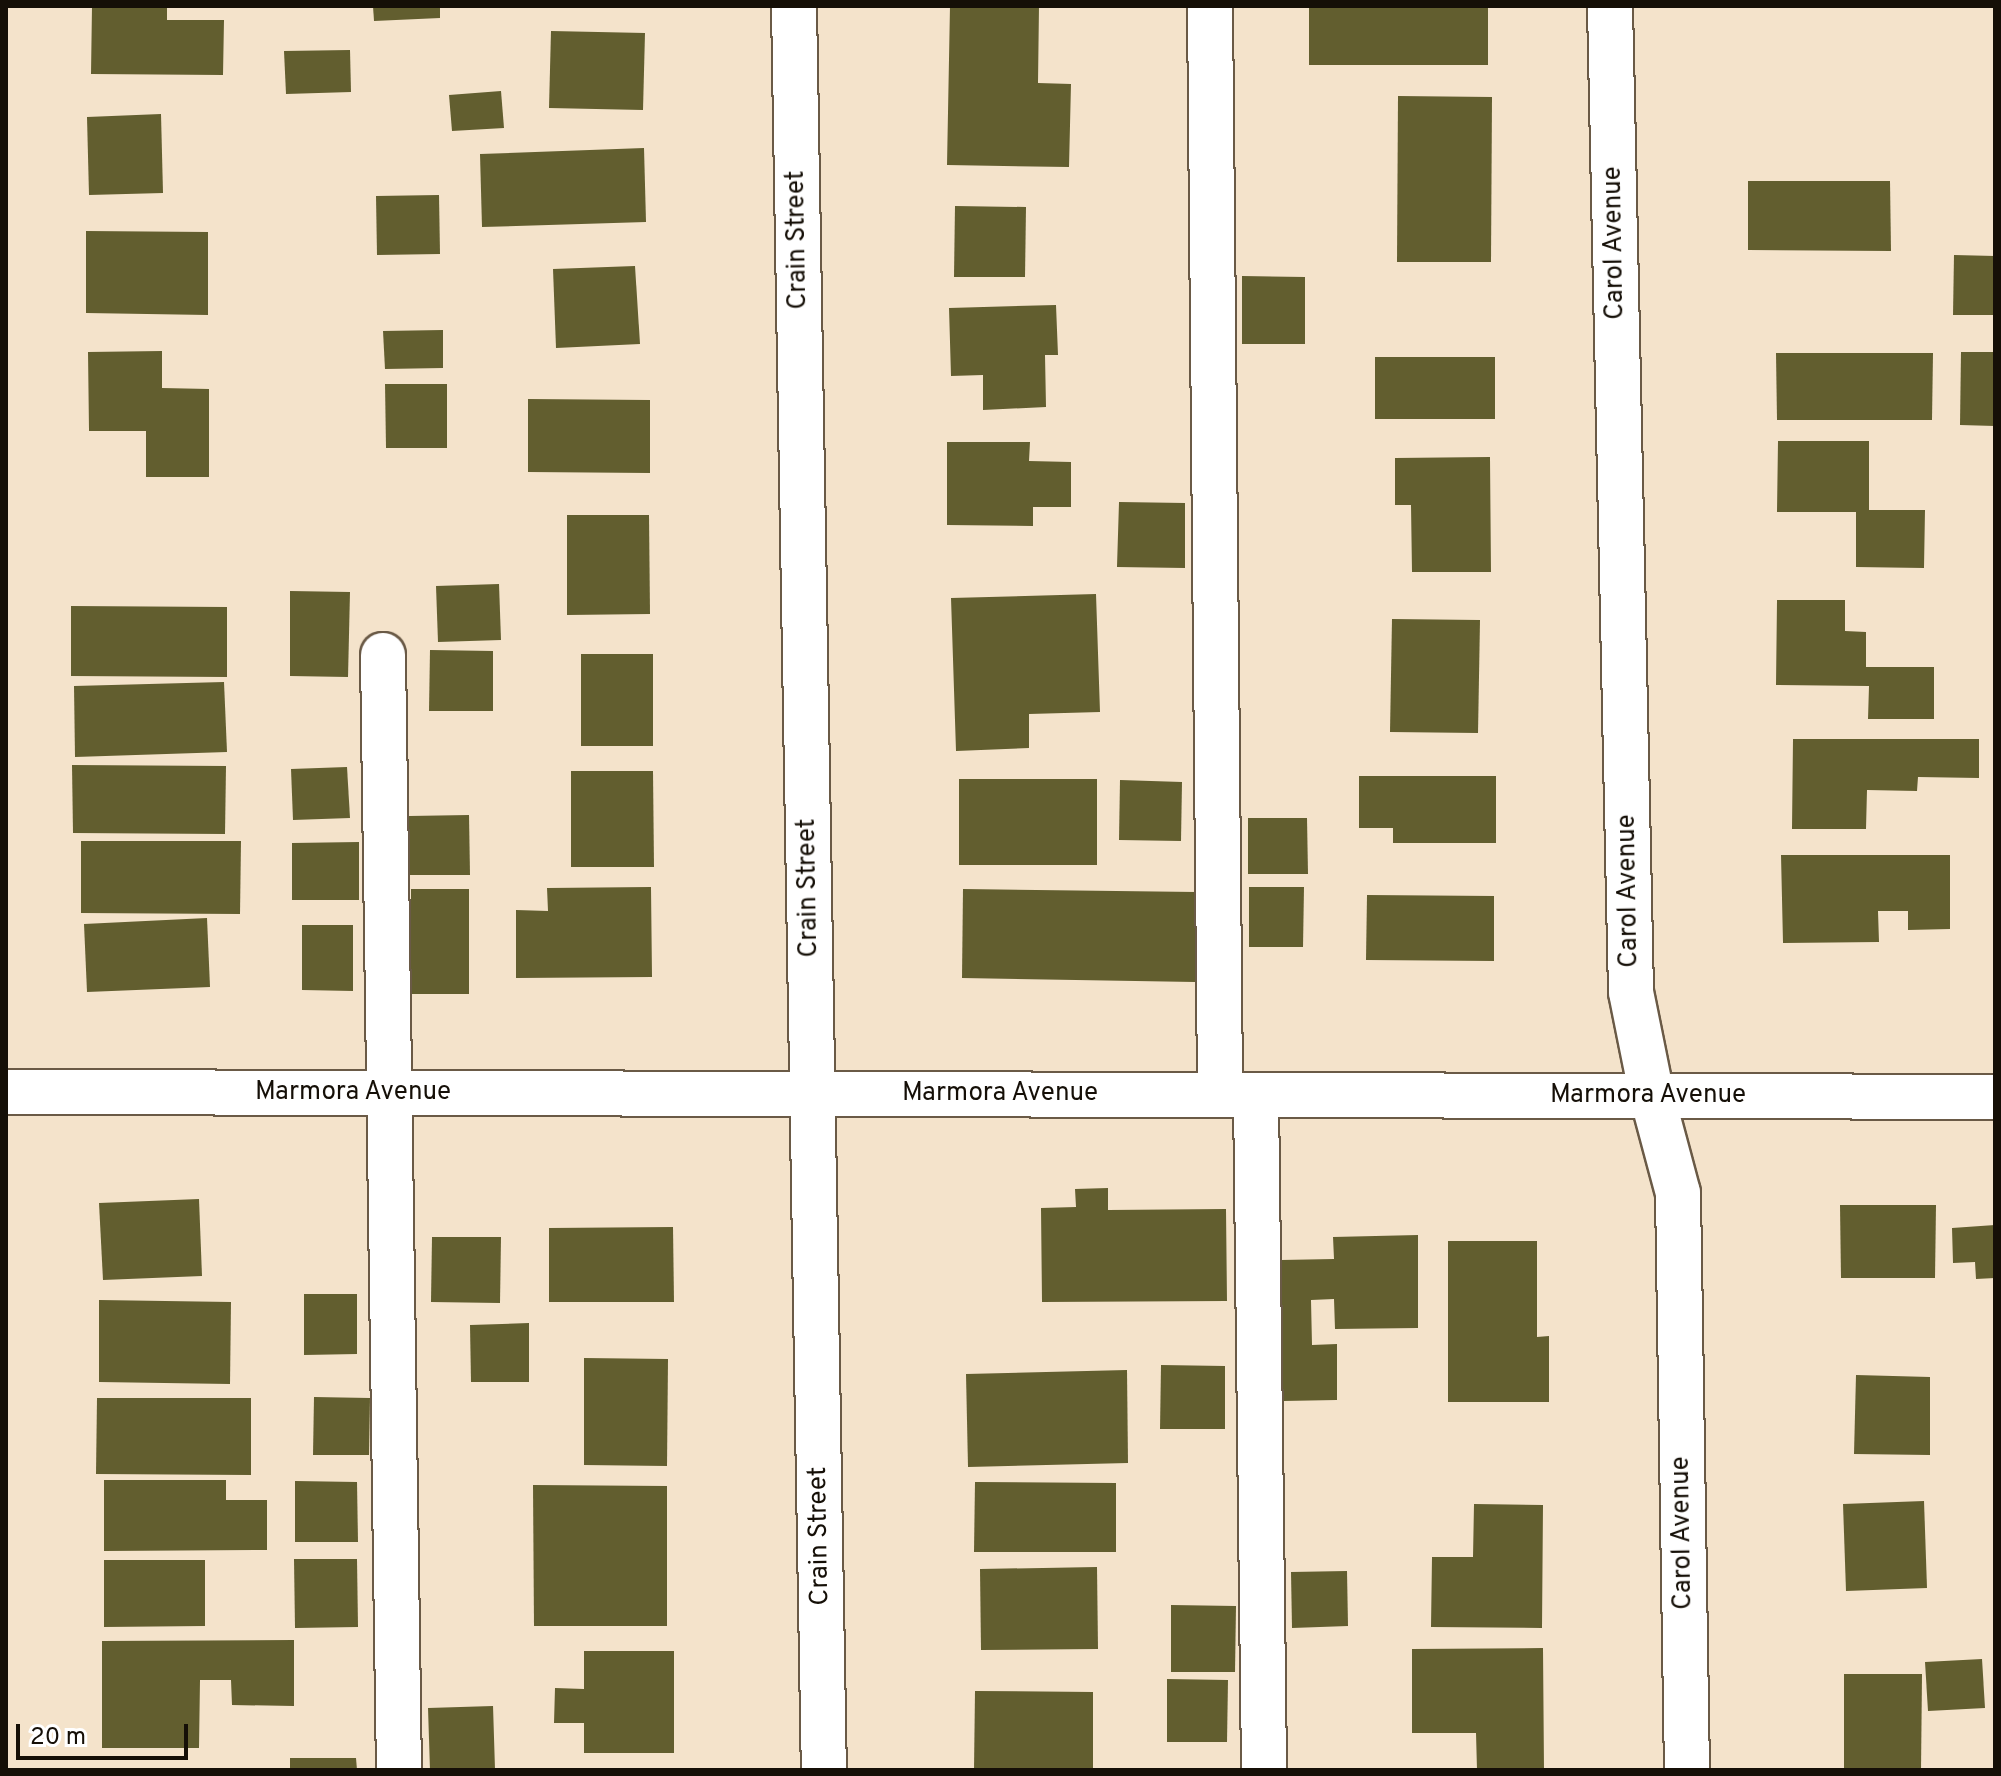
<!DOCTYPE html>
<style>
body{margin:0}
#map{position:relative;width:2001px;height:1776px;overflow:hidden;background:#f4e3cb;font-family:Overpass,sans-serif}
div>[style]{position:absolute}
.building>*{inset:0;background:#625e2f}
.roads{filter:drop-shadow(2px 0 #6a5a46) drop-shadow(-2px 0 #6a5a46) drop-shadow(0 2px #6a5a46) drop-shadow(0 -2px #6a5a46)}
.minor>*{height:44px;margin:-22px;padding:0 22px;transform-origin:22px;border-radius:22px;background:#fff}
span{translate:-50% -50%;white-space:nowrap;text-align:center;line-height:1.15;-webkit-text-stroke:8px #fff;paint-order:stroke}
.street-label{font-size:26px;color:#150f07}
.frame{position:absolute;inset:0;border:8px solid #150f07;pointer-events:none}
.scale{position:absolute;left:16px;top:1724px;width:172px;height:36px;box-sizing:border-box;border:4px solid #150f07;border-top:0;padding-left:10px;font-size:24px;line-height:28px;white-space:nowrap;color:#150f07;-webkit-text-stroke:6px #fff;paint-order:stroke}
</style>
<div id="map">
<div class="building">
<div style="clip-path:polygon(92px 6px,167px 6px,167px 20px,224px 20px,223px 75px,91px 74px)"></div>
<div style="clip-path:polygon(373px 6px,440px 6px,440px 18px,374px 21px)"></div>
<div style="clip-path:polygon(950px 6px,1039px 6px,1038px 83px,1071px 84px,1069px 167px,947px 165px)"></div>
<div style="clip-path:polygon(1309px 6px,1488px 6px,1488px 65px,1309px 65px)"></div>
<div style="clip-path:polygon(551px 31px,645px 33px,643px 110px,549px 108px)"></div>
<div style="clip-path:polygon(350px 50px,351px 92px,286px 94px,284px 51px)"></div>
<div style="clip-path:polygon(501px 91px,504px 128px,452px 131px,449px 95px)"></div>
<div style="clip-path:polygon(1398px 96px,1492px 97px,1491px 262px,1397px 262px)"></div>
<div style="clip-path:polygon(161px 114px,163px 193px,89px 195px,87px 117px)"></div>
<div style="clip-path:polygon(644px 148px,646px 222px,482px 227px,480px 154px)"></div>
<div style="clip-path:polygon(1748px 181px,1890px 181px,1891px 251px,1748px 250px)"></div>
<div style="clip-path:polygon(439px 195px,440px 254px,377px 255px,376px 196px)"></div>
<div style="clip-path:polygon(955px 206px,1026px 207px,1025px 277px,954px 277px)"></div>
<div style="clip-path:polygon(86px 231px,208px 232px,208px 315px,86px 313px)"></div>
<div style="clip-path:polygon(1954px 255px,1995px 256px,1995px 315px,1953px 315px)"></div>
<div style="clip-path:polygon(635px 266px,640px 344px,556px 348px,553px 269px)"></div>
<div style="clip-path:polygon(1242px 276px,1305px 277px,1305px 344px,1242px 344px)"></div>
<div style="clip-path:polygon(1056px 305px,1058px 355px,1045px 355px,1046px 407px,983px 410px,983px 375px,951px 376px,949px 308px)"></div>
<div style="clip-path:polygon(443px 330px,443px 368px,385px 369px,383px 331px)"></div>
<div style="clip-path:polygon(162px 351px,162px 388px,209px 389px,209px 477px,146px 477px,146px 431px,89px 431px,88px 352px)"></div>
<div style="clip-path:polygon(1961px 352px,1995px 352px,1995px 426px,1960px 425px)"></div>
<div style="clip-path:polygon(1776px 353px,1933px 353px,1932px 420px,1777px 420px)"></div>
<div style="clip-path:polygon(1375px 357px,1495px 357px,1495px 419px,1375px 419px)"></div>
<div style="clip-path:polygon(385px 384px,447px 384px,447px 448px,386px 448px)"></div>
<div style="clip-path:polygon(528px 399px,650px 400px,650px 473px,528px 472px)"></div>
<div style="clip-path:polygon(1778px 441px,1869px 441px,1869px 510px,1925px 510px,1924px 568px,1856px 567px,1856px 512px,1777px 512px)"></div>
<div style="clip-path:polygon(947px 442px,1030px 442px,1029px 461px,1071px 462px,1071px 507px,1033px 507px,1033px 526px,947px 525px)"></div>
<div style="clip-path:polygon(1490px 457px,1491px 572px,1412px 572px,1411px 505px,1395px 505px,1395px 458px)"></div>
<div style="clip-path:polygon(1119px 502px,1185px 503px,1185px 568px,1117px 567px)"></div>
<div style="clip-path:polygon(567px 515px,649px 515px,650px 614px,567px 615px)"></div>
<div style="clip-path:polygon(499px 584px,501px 640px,438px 642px,436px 586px)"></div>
<div style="clip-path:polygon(290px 591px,350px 592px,348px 677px,290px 676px)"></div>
<div style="clip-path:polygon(1096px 594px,1100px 712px,1029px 714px,1029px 748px,956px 751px,951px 598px)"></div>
<div style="clip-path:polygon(1777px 600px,1845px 600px,1845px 631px,1866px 632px,1866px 667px,1934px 667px,1934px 719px,1868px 719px,1869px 686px,1776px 685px)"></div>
<div style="clip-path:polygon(71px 606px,227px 607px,227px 677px,71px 676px)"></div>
<div style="clip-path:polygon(1392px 619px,1480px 620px,1478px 733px,1390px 732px)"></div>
<div style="clip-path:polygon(430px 650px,493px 651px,493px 711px,429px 711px)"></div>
<div style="clip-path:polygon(581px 654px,653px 654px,653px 746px,581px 746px)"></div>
<div style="clip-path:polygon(224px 682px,227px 752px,75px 757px,74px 686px)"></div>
<div style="clip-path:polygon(1793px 739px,1979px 739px,1979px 778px,1918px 777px,1917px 791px,1867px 790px,1866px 829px,1792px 829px)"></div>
<div style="clip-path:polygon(72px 765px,226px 766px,225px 834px,73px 833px)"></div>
<div style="clip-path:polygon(347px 767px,350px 818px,293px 820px,291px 769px)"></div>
<div style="clip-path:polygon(571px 771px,653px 771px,654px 867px,571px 867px)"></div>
<div style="clip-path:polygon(1359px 776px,1496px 776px,1496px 843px,1393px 843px,1393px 828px,1359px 828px)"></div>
<div style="clip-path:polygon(959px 779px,1097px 779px,1097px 865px,959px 865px)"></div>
<div style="clip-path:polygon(1120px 780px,1182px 782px,1181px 841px,1119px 840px)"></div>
<div style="clip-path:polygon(469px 815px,470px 875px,409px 875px,409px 816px)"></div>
<div style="clip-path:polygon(1248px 818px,1307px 818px,1308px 874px,1248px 874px)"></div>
<div style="clip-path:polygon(81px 841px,241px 841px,240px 914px,81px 913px)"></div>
<div style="clip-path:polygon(359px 842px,359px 900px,292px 900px,292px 843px)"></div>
<div style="clip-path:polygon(1781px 855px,1950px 855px,1950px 929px,1908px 930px,1908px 911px,1878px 911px,1879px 942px,1783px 943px)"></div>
<div style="clip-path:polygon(651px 887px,652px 977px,516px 978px,516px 910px,548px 911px,547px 888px)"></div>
<div style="clip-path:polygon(1249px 887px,1304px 887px,1303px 947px,1249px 947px)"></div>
<div style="clip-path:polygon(411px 889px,469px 889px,469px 994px,411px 994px)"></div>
<div style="clip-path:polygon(963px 889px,1196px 892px,1195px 982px,962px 978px)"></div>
<div style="clip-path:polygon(1367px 895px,1494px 896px,1494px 961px,1366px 960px)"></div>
<div style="clip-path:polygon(207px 918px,210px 987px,87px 992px,84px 924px)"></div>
<div style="clip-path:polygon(302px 925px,353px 925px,353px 991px,302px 990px)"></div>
<div style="clip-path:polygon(1108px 1188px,1108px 1210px,1226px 1209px,1227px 1301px,1042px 1302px,1041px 1208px,1076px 1207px,1075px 1189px)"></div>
<div style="clip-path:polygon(199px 1199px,202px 1276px,103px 1280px,99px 1203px)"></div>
<div style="clip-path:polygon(1840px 1205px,1936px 1205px,1935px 1278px,1841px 1278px)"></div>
<div style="clip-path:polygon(1995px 1225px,1995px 1278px,1976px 1279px,1975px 1262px,1953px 1263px,1952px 1228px)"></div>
<div style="clip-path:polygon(673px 1227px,674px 1302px,549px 1302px,549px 1228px)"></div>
<div style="clip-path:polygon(1418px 1235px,1418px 1328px,1335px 1329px,1334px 1299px,1311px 1300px,1312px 1345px,1337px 1344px,1337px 1400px,1283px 1401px,1281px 1260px,1334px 1259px,1333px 1237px)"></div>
<div style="clip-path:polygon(432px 1237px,501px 1237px,500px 1303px,431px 1302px)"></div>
<div style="clip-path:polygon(1448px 1241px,1537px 1241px,1537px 1337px,1549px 1336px,1549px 1402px,1448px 1402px)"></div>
<div style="clip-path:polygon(304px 1294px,357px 1294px,357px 1354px,304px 1355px)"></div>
<div style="clip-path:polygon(99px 1300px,231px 1302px,230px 1384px,99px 1382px)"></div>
<div style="clip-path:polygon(529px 1323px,529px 1382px,471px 1382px,470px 1325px)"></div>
<div style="clip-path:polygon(584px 1358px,668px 1359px,667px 1466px,584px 1465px)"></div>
<div style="clip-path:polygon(1161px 1365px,1225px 1366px,1225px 1429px,1160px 1429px)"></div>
<div style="clip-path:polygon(1127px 1370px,1128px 1463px,968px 1467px,966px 1374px)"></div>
<div style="clip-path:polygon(1856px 1375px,1930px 1377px,1930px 1455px,1854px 1454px)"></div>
<div style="clip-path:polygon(314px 1397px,370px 1398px,369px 1455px,313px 1455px)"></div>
<div style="clip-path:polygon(97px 1398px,251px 1398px,251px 1475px,96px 1474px)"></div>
<div style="clip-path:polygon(104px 1480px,226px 1480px,226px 1500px,267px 1500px,267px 1550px,104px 1551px)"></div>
<div style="clip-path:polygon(295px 1481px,357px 1482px,358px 1542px,295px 1542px)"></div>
<div style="clip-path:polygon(975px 1482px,1116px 1483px,1116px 1552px,974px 1552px)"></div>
<div style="clip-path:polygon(533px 1485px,667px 1486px,667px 1626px,534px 1626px)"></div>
<div style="clip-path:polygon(1924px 1501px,1927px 1588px,1846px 1591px,1843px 1504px)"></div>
<div style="clip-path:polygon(1474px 1504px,1543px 1505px,1542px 1628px,1431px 1627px,1432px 1557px,1473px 1557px)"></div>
<div style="clip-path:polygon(294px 1559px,357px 1559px,358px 1627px,295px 1628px)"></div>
<div style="clip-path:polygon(104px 1560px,205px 1560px,205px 1626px,104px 1627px)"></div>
<div style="clip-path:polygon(1097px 1567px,1098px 1649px,981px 1650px,980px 1569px)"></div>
<div style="clip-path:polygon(1347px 1571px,1348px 1626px,1292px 1628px,1291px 1572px)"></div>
<div style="clip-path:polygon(1171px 1605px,1236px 1606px,1235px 1672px,1171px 1672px)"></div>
<div style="clip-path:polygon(294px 1640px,294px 1706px,232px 1705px,231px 1680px,200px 1680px,199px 1748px,102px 1748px,102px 1641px)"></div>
<div style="clip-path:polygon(1543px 1648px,1544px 1770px,1477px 1770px,1476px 1733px,1412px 1733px,1412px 1649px)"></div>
<div style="clip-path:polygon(584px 1651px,674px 1651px,674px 1753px,584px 1753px,584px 1723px,554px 1723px,555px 1688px,584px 1689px)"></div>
<div style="clip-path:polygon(1982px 1659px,1985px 1708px,1928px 1711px,1925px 1662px)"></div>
<div style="clip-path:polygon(1844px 1674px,1922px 1674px,1921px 1770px,1844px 1770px)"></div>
<div style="clip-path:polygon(1167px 1679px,1228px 1680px,1227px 1742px,1167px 1742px)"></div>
<div style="clip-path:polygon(975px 1691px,1093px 1692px,1093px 1770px,974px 1770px)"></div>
<div style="clip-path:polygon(493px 1706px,495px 1770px,430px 1770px,428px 1708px)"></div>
<div style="clip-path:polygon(290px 1758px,356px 1758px,357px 1770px,290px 1770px)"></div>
</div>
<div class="roads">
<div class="minor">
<div style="left:794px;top:6px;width:1764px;rotate:89.03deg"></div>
<div style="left:1210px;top:6px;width:1089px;rotate:89.47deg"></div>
<div style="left:1610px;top:6px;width:986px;rotate:88.78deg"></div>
<div style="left:1631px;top:992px;width:106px;rotate:78.6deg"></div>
<div style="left:1652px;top:1096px;width:100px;rotate:75deg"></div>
<div style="left:1678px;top:1193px;width:577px;rotate:89.11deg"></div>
<div style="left:383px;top:655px;width:1115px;rotate:89.18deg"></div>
<div style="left:6px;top:1092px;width:1989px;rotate:0.14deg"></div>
<div style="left:1256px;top:1095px;width:675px;rotate:89.32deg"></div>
</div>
</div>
<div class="street-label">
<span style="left:798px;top:240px;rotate:-91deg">Crain Street</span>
<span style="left:1615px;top:243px;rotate:-91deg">Carol Avenue</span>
<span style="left:809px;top:888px;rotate:-91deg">Crain Street</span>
<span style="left:1629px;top:891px;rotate:-91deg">Carol Avenue</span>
<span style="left:353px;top:1093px">Marmora Avenue</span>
<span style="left:1000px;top:1094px">Marmora Avenue</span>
<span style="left:1648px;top:1096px">Marmora Avenue</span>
<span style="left:1683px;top:1533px;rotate:-91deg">Carol Avenue</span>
<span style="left:820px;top:1536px;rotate:-91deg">Crain Street</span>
</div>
<div class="frame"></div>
<div class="scale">20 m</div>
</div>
